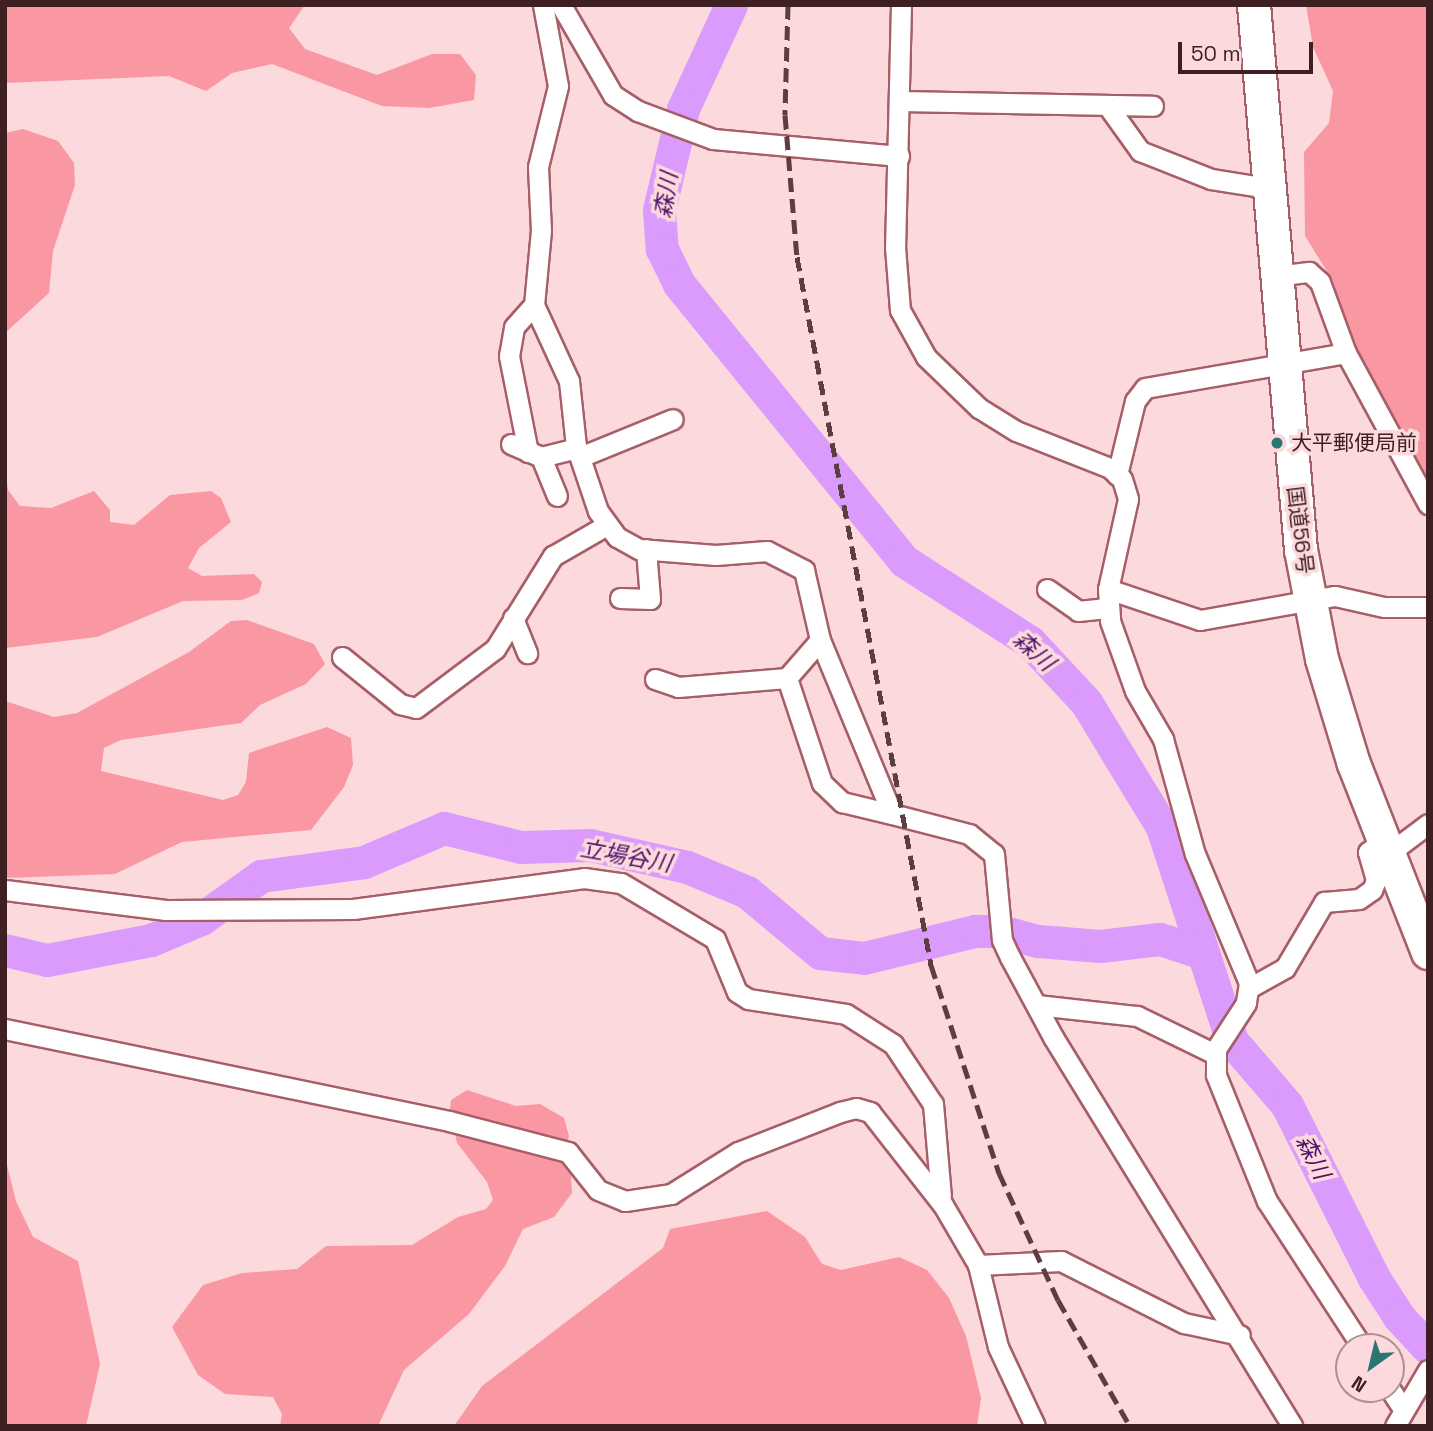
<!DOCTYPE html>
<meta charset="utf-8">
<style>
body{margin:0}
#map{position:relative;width:1433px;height:1431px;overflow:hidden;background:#fbd9dc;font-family:"Space Grotesk","Noto Sans JP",sans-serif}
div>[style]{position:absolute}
.green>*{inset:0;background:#f997a2}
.river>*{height:33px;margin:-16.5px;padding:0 16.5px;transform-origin:16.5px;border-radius:16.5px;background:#db9bfd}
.roads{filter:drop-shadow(2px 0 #a75f67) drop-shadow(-2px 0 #a75f67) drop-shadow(0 2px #a75f67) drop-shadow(0 -2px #a75f67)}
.minor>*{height:19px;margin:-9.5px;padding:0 9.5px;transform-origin:9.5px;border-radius:9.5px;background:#fff}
.trunk>*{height:32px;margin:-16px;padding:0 16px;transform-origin:16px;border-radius:16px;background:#fff}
.rail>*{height:5px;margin-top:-2.5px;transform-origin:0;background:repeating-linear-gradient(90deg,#5c3d40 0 14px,transparent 0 21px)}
.dots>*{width:19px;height:19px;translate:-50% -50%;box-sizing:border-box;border:4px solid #fbd9dc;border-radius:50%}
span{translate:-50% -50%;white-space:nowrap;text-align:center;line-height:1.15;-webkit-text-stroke:7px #fbd9dc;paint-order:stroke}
.poi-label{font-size:21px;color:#3e2023}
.left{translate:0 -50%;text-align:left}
.street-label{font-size:21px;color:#3e2023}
.water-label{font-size:23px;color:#4e1068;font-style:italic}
.frame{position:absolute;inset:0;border:7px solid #3e2023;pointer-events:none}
.north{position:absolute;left:1335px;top:1333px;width:70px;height:70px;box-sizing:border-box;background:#fbd9dc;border:2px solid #af8f92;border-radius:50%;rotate:214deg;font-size:19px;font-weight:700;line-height:28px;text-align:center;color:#3e2023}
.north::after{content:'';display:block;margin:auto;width:24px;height:32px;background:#2b7573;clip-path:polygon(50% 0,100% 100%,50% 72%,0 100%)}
.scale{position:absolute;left:1178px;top:42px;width:135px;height:32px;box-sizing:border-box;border:4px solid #3e2023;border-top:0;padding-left:9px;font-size:21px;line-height:24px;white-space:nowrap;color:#3e2023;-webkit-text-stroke:5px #fbd9dc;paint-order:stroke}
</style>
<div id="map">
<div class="green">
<div style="clip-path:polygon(5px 5px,305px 5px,289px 28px,305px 49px,377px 75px,432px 54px,460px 54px,476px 75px,474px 100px,429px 108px,382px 106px,272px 64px,232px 73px,206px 91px,169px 76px,5px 83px)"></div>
<div style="clip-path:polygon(1306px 5px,1428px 5px,1428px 521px,1416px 470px,1351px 340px,1333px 281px,1305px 236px,1304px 152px,1329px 123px,1333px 91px,1313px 47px)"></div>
<div style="clip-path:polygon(23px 129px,58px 141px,74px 163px,75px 185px,53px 251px,49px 293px,5px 333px,5px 133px)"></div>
<div style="clip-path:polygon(5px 469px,8px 490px,20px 506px,51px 508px,94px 491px,110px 510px,110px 522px,134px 525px,170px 495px,211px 491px,221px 498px,231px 522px,199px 548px,188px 568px,202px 576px,254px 574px,262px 582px,259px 593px,242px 600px,183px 601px,97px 637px,5px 648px)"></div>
<div style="clip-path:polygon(247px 620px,314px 644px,325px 664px,306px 684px,260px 705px,241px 723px,121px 740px,104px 748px,101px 771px,223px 800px,238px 795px,246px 782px,249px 753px,327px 727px,351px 738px,353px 765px,344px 787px,311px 830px,182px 842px,115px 874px,5px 878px,5px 701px,54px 717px,77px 713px,189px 652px,231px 621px)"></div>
<div style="clip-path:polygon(467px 1090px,516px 1106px,540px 1104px,564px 1118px,569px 1136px,561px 1163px,571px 1176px,572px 1193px,554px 1217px,523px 1229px,505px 1266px,469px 1314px,404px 1370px,378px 1426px,280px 1426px,282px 1414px,273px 1397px,225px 1394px,198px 1375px,172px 1327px,203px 1285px,242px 1273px,297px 1269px,326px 1246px,412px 1245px,458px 1217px,486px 1209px,493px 1200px,487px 1182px,457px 1143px,450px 1109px,451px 1100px)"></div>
<div style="clip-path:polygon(5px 1157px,16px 1201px,33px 1237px,78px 1261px,100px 1364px,86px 1426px,5px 1426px)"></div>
<div style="clip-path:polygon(767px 1211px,805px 1237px,822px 1264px,841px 1270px,899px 1257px,927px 1270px,949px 1298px,966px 1336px,981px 1398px,977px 1426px,454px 1426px,482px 1386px,663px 1248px,670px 1229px)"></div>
</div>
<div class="river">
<div style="left:731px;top:5px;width:115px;rotate:114.8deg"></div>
<div style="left:683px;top:109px;width:104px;rotate:103.4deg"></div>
<div style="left:659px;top:210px;width:39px;rotate:86deg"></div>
<div style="left:662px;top:249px;width:39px;rotate:64deg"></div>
<div style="left:679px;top:284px;width:357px;rotate:50.9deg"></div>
<div style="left:904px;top:561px;width:150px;rotate:32.7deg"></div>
<div style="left:1030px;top:642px;width:82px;rotate:47deg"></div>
<div style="left:1086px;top:702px;width:146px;rotate:58.7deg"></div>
<div style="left:1162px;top:827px;width:225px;rotate:71.9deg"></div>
<div style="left:1232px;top:1041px;width:84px;rotate:49.3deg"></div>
<div style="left:1287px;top:1105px;width:194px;rotate:63.3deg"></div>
<div style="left:1374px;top:1278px;width:46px;rotate:57.3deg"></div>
<div style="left:1399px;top:1317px;width:42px;rotate:46.9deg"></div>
<div style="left:5px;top:950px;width:43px;rotate:13.4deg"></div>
<div style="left:47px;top:960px;width:106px;rotate:-10.9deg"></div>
<div style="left:151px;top:940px;width:54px;rotate:-22.8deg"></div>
<div style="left:201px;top:919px;width:74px;rotate:-35.6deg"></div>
<div style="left:261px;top:876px;width:104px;rotate:-7.7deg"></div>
<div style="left:364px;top:862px;width:87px;rotate:-23deg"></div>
<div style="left:444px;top:828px;width:79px;rotate:13.9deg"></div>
<div style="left:521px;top:847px;width:69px;rotate:-1.7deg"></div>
<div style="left:590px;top:845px;width:99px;rotate:12.8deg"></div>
<div style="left:687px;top:867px;width:65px;rotate:22.6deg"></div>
<div style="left:747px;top:892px;width:95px;rotate:39.9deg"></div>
<div style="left:820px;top:953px;width:44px;rotate:6.5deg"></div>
<div style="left:864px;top:958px;width:114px;rotate:-13.7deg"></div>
<div style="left:975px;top:931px;width:25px"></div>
<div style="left:1000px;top:931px;width:39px;rotate:15deg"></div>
<div style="left:1038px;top:941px;width:62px;rotate:4.6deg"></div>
<div style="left:1100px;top:946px;width:60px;rotate:-6.7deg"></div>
<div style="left:1160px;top:939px;width:42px;rotate:18deg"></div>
</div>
<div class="roads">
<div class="minor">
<div style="left:543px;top:5px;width:82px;rotate:79.5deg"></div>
<div style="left:558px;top:86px;width:83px;rotate:103.9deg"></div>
<div style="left:538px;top:167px;width:63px;rotate:87.3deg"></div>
<div style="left:541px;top:230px;width:75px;rotate:95.3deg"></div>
<div style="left:534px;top:305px;width:84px;rotate:65.3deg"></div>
<div style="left:569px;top:381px;width:65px;rotate:83.9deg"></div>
<div style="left:576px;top:446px;width:69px;rotate:71.3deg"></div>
<div style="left:598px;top:511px;width:32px;rotate:54deg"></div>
<div style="left:617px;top:537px;width:25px;rotate:29deg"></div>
<div style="left:639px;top:549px;width:77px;rotate:4.5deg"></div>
<div style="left:716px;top:555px;width:51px;rotate:-4.5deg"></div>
<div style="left:767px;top:551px;width:42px;rotate:27.2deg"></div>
<div style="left:804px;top:570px;width:72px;rotate:77.1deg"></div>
<div style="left:820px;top:640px;width:188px;rotate:67.5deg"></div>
<div style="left:892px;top:814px;width:80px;rotate:14.6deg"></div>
<div style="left:969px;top:834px;width:32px;rotate:39deg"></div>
<div style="left:994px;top:854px;width:86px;rotate:84.7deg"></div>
<div style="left:1002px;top:940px;width:19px;rotate:65deg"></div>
<div style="left:1010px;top:957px;width:91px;rotate:61.7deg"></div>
<div style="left:1053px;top:1037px;width:457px;rotate:58.4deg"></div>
<div style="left:561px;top:5px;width:104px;rotate:60deg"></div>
<div style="left:613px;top:95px;width:30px;rotate:33deg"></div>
<div style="left:638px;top:111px;width:80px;rotate:20.5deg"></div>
<div style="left:713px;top:139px;width:187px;rotate:5.2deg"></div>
<div style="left:901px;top:5px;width:242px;rotate:91.4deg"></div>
<div style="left:895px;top:247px;width:63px;rotate:85.5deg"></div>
<div style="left:900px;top:310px;width:54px;rotate:61deg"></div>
<div style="left:926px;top:357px;width:74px;rotate:43.9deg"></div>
<div style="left:979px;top:408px;width:44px;rotate:31.9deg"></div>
<div style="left:1016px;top:431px;width:101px;rotate:21.5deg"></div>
<div style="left:1110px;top:468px;width:16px;rotate:43deg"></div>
<div style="left:1122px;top:479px;width:21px;rotate:73deg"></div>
<div style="left:1128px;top:499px;width:92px;rotate:102.5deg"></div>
<div style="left:1108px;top:589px;width:32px;rotate:86deg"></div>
<div style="left:1110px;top:621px;width:74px;rotate:70.3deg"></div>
<div style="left:1135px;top:691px;width:56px;rotate:59.7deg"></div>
<div style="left:1163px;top:739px;width:119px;rotate:74.5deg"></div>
<div style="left:1195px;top:854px;width:140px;rotate:67.3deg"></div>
<div style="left:1249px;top:983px;width:20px;rotate:99deg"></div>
<div style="left:1246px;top:1003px;width:55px;rotate:123.1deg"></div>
<div style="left:1216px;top:1049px;width:26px;rotate:90deg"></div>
<div style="left:1216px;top:1075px;width:136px;rotate:68deg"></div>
<div style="left:1267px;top:1201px;width:174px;rotate:56.9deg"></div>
<div style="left:900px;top:101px;width:253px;rotate:1.1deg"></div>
<div style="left:1107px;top:105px;width:57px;rotate:54.3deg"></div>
<div style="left:1140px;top:151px;width:76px;rotate:21.5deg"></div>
<div style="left:1211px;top:179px;width:58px;rotate:9deg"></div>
<div style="left:1275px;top:276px;width:34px;rotate:-7deg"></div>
<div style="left:1309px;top:272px;width:15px;rotate:42deg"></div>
<div style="left:1320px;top:282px;width:76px;rotate:69.9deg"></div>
<div style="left:1346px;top:353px;width:172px;rotate:61.5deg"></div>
<div style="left:511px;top:444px;width:33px;rotate:23deg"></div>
<div style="left:541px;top:457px;width:37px;rotate:-14deg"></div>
<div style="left:528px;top:452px;width:98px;rotate:-101.2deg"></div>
<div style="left:509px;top:356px;width:29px;rotate:-80deg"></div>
<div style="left:514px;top:327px;width:30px;rotate:-48deg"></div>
<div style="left:541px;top:457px;width:42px;rotate:67.7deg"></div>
<div style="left:580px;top:457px;width:100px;rotate:-22.2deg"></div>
<div style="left:1117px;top:475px;width:76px;rotate:-76.3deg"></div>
<div style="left:1135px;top:401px;width:16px;rotate:-52deg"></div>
<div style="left:1145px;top:388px;width:204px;rotate:-9.9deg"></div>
<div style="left:1047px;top:589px;width:38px;rotate:35deg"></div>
<div style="left:1078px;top:611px;width:31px;rotate:-6deg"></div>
<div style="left:1108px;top:589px;width:97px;rotate:18.6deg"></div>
<div style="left:1200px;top:620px;width:137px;rotate:-10.1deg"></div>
<div style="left:1335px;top:596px;width:50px;rotate:12.7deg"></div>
<div style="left:1384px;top:607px;width:44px"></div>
<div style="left:620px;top:598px;width:30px;rotate:2deg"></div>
<div style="left:650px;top:599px;width:50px;rotate:-94.6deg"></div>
<div style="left:513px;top:618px;width:38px;rotate:68deg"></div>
<div style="left:820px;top:640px;width:50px;rotate:131deg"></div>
<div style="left:787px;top:678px;width:111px;rotate:71.6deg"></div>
<div style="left:822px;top:783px;width:28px;rotate:44deg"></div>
<div style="left:842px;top:802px;width:51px;rotate:13.5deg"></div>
<div style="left:342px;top:657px;width:75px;rotate:39deg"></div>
<div style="left:400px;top:704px;width:16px;rotate:14deg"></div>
<div style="left:416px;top:708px;width:99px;rotate:-36.8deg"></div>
<div style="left:495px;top:649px;width:110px;rotate:-58.1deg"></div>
<div style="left:553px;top:556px;width:62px;rotate:-29.9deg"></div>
<div style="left:655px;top:679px;width:24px;rotate:19deg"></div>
<div style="left:678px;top:687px;width:109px;rotate:-4.7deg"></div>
<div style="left:1388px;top:854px;width:50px;rotate:-36.9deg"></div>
<div style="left:5px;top:890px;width:162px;rotate:7.1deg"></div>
<div style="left:166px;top:910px;width:187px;rotate:-0.3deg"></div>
<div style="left:353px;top:909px;width:233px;rotate:-7.6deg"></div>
<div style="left:584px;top:878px;width:37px;rotate:8deg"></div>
<div style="left:621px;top:883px;width:109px;rotate:30.8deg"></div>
<div style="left:715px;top:939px;width:57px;rotate:67.5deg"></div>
<div style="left:737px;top:992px;width:13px;rotate:32deg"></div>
<div style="left:748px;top:999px;width:99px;rotate:8.7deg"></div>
<div style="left:846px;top:1014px;width:56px;rotate:32.6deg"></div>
<div style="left:893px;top:1044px;width:72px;rotate:56.3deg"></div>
<div style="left:933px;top:1104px;width:93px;rotate:85.1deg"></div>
<div style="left:1249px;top:988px;width:41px;rotate:-29.1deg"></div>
<div style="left:1285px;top:968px;width:77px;rotate:-59.4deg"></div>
<div style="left:1324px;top:902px;width:35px;rotate:-5deg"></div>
<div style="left:1359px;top:899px;width:16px;rotate:-35deg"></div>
<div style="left:1372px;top:890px;width:11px;rotate:-68deg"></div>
<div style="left:1376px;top:880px;width:29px;rotate:-106deg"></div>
<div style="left:1368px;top:852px;width:19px;rotate:-36deg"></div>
<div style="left:1037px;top:1005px;width:101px;rotate:6.3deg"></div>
<div style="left:1137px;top:1016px;width:87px;rotate:26deg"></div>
<div style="left:5px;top:1029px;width:453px;rotate:11.7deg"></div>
<div style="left:449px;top:1121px;width:123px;rotate:14.6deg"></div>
<div style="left:568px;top:1152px;width:48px;rotate:51.7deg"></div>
<div style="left:598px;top:1190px;width:29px;rotate:22deg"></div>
<div style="left:625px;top:1201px;width:47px;rotate:-8.7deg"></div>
<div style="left:671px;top:1194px;width:79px;rotate:-32.1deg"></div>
<div style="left:738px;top:1152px;width:110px;rotate:-21.4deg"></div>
<div style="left:840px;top:1112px;width:16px;rotate:-14deg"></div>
<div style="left:856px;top:1108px;width:15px;rotate:16deg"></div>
<div style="left:870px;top:1112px;width:118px;rotate:51.9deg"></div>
<div style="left:943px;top:1205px;width:69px;rotate:59.7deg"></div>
<div style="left:978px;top:1265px;width:84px;rotate:76.3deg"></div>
<div style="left:998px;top:1347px;width:87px;rotate:64.9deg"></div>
<div style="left:978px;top:1265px;width:83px;rotate:-2.8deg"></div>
<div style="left:1061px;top:1261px;width:138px;rotate:26.8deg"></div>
<div style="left:1184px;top:1323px;width:57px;rotate:12.1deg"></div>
<div style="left:1390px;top:1389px;width:24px;rotate:57deg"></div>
<div style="left:1395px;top:1426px;width:65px;rotate:-59.5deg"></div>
</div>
<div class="trunk">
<div style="left:1254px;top:5px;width:547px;rotate:85.07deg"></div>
<div style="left:1301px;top:550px;width:111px;rotate:79.1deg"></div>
<div style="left:1322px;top:659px;width:110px;rotate:73.1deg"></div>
<div style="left:1354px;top:764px;width:203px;rotate:68.6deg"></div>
</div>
</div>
<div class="rail">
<div style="left:788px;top:5px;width:110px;rotate:91.6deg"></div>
<div style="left:785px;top:115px;width:143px;rotate:85.2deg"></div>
<div style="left:797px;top:257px;width:721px;rotate:79.28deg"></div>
<div style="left:931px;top:965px;width:219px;rotate:71.9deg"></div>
<div style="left:999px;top:1173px;width:140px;rotate:65.1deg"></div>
<div style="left:1058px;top:1300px;width:145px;rotate:60.3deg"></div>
</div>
<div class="dots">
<div style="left:1277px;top:443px;background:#2b7573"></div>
</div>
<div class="poi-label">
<span class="left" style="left:1291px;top:443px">大平郵便局前</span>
</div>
<div class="street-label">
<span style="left:1300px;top:530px;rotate:83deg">国道56号</span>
</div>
<div class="water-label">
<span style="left:666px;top:195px;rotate:-81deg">森川</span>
<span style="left:1034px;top:651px;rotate:42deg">森川</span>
<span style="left:626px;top:856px;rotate:10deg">立場谷川</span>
<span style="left:1313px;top:1157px;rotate:63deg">森川</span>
</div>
<div class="frame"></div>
<div class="north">N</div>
<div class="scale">50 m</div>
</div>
